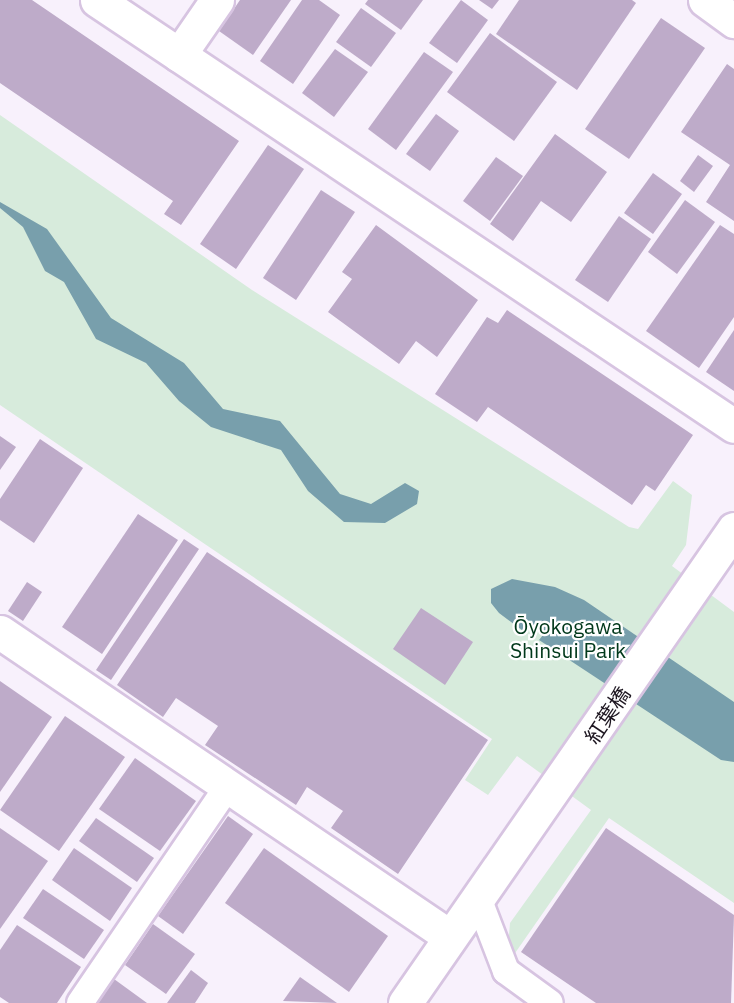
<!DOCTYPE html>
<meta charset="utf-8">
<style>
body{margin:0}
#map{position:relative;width:734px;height:1003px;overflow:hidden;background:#f8f1fc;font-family:"IBM Plex Sans","Noto Sans JP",sans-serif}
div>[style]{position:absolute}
.green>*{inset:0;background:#d7ebdc}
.water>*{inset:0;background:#789fac}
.building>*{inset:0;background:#beabc9}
.roads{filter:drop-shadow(2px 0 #d7c4e1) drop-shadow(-2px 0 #d7c4e1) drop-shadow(0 2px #d7c4e1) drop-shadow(0 -2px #d7c4e1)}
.lane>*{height:26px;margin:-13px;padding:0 13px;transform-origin:13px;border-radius:13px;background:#fff}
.street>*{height:33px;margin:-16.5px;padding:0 16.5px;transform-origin:16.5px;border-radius:16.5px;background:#fff}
.secondary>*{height:33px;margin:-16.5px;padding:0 16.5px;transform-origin:16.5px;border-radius:16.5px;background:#fff}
span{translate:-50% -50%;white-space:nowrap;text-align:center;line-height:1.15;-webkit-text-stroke:4.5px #fff;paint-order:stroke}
.park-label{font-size:21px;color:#00381a}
.street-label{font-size:21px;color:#1d1620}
</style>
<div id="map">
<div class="green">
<div style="clip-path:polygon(0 115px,252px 290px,629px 527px,638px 529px,673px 481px,692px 495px,686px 545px,672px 566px,734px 612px,734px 903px,609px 818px,513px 956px,508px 947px,510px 923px,591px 810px,517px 756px,488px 795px,465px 780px,492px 739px,0 405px)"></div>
</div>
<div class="water">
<div style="clip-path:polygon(0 202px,47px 229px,111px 318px,184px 363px,223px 409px,280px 421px,340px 494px,371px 504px,405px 483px,419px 491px,417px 504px,385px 523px,344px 522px,308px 491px,281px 450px,211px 427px,179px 401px,146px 363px,96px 339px,64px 282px,45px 271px,23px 227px,0 208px)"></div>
<div style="clip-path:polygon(512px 579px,555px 587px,584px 600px,734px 702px,734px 762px,721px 760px,539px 640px,543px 635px,531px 627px,526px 633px,499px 613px,491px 603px,491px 589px)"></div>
</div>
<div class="building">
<div style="clip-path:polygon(0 0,32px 0,239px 141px,181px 225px,164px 214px,173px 201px,0 83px)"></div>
<div style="clip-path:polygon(240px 0,291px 0,253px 55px,219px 31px)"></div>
<div style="clip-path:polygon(302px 0,319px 0,340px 15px,293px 84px,260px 61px)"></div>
<div style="clip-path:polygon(368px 0,423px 0,401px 30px,365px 4px)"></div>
<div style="clip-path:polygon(461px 0,488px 20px,457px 63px,429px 43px)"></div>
<div style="clip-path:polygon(479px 0,499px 0,492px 9px)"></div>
<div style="clip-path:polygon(519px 0,632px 0,636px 3px,577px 90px,496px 34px)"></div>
<div style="clip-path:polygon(361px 8px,396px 33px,371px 67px,336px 42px)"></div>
<div style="clip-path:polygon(661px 18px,705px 48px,629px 159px,585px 129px)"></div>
<div style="clip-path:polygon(490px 33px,557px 82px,514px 141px,447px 92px)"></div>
<div style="clip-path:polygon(335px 49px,368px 72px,334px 117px,302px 93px)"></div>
<div style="clip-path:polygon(424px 52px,453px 72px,396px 150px,368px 129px)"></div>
<div style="clip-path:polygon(727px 64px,734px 69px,734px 221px,706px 202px,730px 165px,681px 132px)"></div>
<div style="clip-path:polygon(436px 114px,459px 131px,430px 171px,406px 154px)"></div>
<div style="clip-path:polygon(555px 134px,607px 172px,571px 222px,541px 201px,513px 241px,490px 224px)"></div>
<div style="clip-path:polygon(268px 145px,304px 169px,236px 269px,200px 244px)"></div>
<div style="clip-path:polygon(698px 155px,713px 166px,694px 192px,680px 181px)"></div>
<div style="clip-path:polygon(496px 157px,523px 176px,490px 221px,463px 201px)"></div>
<div style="clip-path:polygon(653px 173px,682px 194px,653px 234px,624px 213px)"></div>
<div style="clip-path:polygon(321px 190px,355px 212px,296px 300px,263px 278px)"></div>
<div style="clip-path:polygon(685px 200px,715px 222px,677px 274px,648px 252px)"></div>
<div style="clip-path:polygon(619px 216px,651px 239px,608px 302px,575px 280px)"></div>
<div style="clip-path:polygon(376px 225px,478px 300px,437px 357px,416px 341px,399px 364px,328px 312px,352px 279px,342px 272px)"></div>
<div style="clip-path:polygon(720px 225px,734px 234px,734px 317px,699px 368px,646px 331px)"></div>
<div style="clip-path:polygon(507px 310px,693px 435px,655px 491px,646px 485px,632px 505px,488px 407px,477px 422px,435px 394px,487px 317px,498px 323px)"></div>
<div style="clip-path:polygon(734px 330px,734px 391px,706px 372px)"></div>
<div style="clip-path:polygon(0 436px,16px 447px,0 470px)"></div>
<div style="clip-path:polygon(40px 439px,83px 468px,34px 543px,0 520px,0 499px)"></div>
<div style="clip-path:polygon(138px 514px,178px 540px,102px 654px,62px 627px)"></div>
<div style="clip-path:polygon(184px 539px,199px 549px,111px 680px,96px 670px)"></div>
<div style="clip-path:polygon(207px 552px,488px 740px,398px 874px,331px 828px,343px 811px,307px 787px,296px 805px,205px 745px,218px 726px,176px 698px,163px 717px,117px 685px)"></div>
<div style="clip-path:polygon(27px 582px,42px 592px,23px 621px,8px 611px)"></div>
<div style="clip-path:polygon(421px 608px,473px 642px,445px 685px,393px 649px)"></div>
<div style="clip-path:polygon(0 681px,52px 717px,0 792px)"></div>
<div style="clip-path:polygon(65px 716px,125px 757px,59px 851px,0 810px)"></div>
<div style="clip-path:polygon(135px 758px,196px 801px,160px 851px,99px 809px)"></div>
<div style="clip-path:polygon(228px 816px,253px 834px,183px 934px,158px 916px)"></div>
<div style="clip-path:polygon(96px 818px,154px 858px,137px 882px,79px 841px)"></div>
<div style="clip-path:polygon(0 828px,48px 861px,0 929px)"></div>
<div style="clip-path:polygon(606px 828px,734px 915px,731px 1003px,596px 1003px,521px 952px)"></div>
<div style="clip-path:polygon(74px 848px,132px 888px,110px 921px,52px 880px)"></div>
<div style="clip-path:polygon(264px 848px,388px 936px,349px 992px,225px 903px)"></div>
<div style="clip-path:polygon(43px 889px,104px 930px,84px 959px,23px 918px)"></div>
<div style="clip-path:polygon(153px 924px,195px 954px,166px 994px,125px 965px)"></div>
<div style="clip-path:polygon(17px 925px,81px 967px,57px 1003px,9px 1003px,0 997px,0 950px)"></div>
<div style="clip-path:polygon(191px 970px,208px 983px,195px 1003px,167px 1003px)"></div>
<div style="clip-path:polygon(300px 977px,337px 1003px,283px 1001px)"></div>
<div style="clip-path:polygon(114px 979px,147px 1003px,97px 1003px)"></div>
</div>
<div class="roads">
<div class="lane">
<div style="left:478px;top:898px;width:78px;rotate:69deg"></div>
<div style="left:506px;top:971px;width:54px;rotate:36deg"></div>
<div style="left:80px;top:1003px;width:263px;rotate:-55.7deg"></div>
</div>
<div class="street">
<div style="left:97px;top:0;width:766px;rotate:33.77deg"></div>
<div style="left:705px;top:0;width:36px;rotate:36deg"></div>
<div style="left:179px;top:55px;width:67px;rotate:-55.4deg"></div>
<div style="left:0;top:632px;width:542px;rotate:34.1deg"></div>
</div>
<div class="secondary">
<div style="left:405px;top:1003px;width:577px;rotate:-55.24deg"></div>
</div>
</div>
<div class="park-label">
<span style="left:568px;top:638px">Ōyokogawa<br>Shinsui Park</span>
</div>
<div class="street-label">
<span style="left:607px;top:715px;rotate:-56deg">紅葉橋</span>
</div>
</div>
